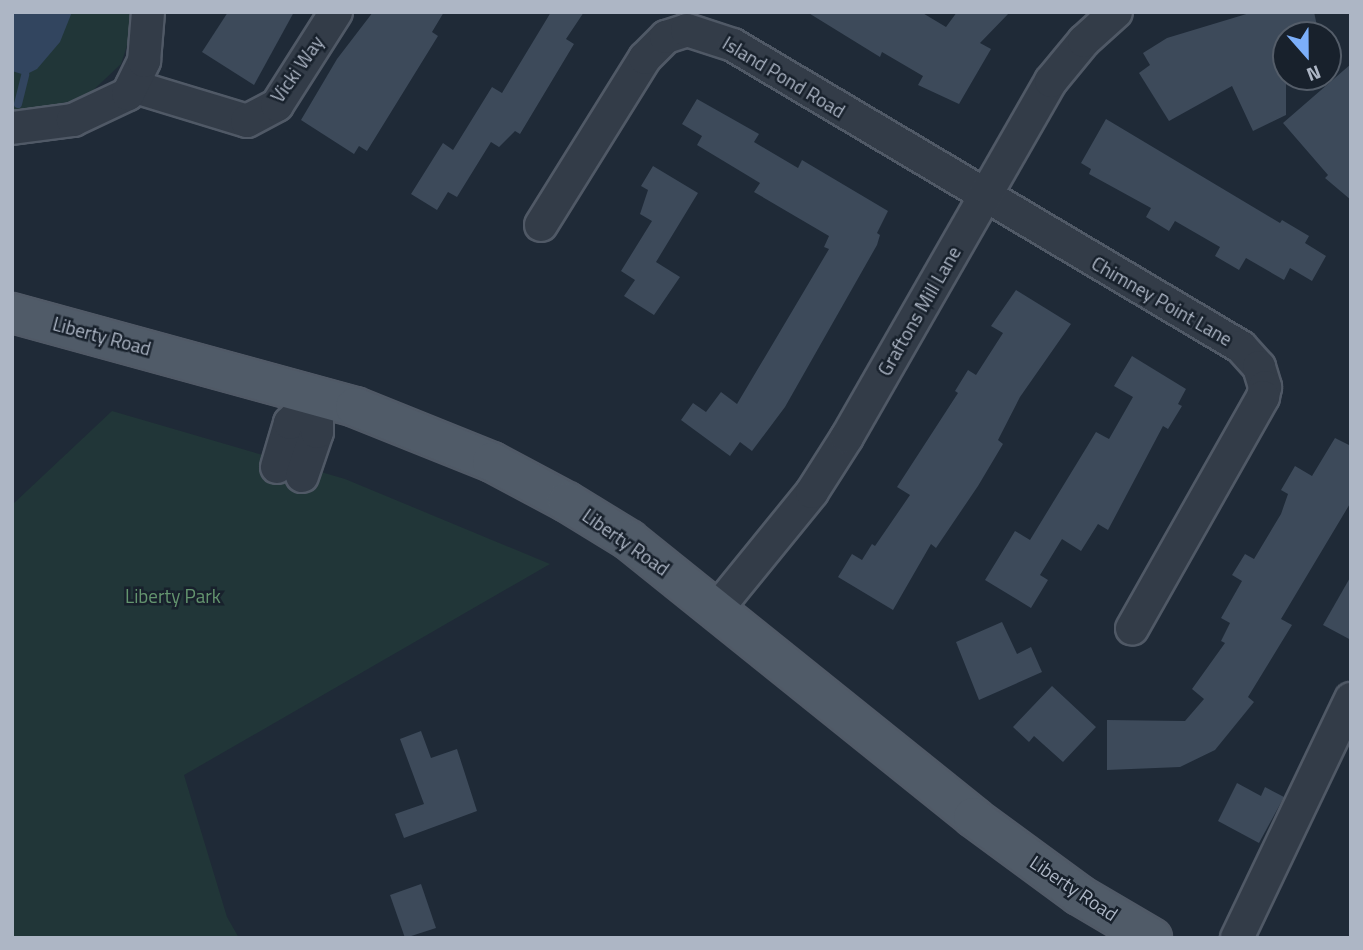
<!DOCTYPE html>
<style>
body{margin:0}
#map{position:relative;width:1363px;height:950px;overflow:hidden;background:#1f2a37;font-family:"Titillium Web",sans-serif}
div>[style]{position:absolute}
.green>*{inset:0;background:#213638}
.water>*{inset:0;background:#32455f}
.stream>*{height:8px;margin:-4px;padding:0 4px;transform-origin:4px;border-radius:4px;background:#32455f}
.building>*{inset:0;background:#3d4a5a}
.roads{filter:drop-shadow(2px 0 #505966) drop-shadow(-2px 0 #505966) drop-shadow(0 2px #505966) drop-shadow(0 -2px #505966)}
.minor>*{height:32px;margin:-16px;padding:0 16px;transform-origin:16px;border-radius:16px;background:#333c48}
.major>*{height:38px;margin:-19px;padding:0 19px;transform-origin:19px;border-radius:19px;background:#505b68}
span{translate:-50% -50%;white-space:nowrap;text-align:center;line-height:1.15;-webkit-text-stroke:5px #18212c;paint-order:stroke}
.street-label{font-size:19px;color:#adb6c5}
.park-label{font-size:19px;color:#64956f}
.frame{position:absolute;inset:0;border:14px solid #adb6c5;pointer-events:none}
.north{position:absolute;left:1272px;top:21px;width:70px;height:70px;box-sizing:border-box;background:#18212c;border:2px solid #545d69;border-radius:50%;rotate:159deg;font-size:19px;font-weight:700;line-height:28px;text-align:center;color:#adb6c5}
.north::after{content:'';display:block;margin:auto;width:24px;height:32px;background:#7caffa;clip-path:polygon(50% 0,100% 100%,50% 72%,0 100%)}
</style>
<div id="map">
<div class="green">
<div style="clip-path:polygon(12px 12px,138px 12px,121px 64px,87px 96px,40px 110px,12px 112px)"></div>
<div style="clip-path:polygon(112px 411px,345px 479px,550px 564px,184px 775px,227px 917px,239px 938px,12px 938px,12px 505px)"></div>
</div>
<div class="water">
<div style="clip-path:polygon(12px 12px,72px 12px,60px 42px,37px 69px,25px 75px,12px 71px)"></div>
</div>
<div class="stream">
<div style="left:18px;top:104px;width:30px;rotate:-76deg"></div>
</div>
<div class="building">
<div style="clip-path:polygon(228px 12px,294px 12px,254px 85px,202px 52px)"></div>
<div style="clip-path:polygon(373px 12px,444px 12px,432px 32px,438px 36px,367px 151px,359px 146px,354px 154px,301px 120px,337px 59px)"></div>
<div style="clip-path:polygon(551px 12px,584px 12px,566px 39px,574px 44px,520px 134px,515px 131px,499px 147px,491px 142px,457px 197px,448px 192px,437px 210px,411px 194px,443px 143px,453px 150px,492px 87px,502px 93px)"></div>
<div style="clip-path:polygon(807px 12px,921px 12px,946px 27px,957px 12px,1010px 12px,980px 43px,991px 49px,959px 104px,918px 85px,923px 76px,882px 52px,880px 57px)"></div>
<div style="clip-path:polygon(1253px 12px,1314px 12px,1319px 35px,1286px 35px,1286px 115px,1253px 131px,1232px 86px,1169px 121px,1139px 73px,1150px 65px,1143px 53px,1167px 38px)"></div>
<div style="clip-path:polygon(1351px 64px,1351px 200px,1325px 178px,1328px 175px,1283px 123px)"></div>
<div style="clip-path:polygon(697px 99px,759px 134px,754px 142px,798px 168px,802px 160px,888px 211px,877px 233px,880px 235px,877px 245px,785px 407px,752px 451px,740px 442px,730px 456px,681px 420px,693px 403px,706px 412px,721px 392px,737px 404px,829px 249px,824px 247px,829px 236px,754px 192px,760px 183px,697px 145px,702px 136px,682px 124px)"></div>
<div style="clip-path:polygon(1106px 119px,1280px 223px,1282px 220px,1309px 236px,1305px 243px,1326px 256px,1312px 281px,1290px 268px,1284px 280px,1246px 258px,1239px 270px,1215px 256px,1220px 247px,1175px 221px,1169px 231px,1146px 217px,1151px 208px,1089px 174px,1091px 169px,1081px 163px)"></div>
<div style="clip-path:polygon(653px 166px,698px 193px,656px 262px,680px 277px,654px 315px,624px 296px,635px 280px,621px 271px,652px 221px,640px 214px,648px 190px,641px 186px)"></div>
<div style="clip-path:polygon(1016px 290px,1071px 324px,1020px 397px,998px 440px,1003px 444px,978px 486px,936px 548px,931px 544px,893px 610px,838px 577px,852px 554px,862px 560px,872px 544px,875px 546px,910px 495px,897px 487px,958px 393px,955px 391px,968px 370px,976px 375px,1003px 333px,991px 326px)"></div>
<div style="clip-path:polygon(1132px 356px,1186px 389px,1178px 404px,1182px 406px,1168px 429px,1163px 426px,1108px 530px,1098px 524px,1081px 551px,1062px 539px,1040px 575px,1048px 580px,1031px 608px,985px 580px,1015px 531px,1030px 540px,1096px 432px,1109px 439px,1133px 397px,1114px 386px)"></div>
<div style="clip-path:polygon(1335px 438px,1351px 446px,1351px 502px,1281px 619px,1292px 625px,1248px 697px,1254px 702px,1215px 750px,1180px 767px,1107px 770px,1107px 720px,1185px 721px,1204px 699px,1192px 689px,1225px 643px,1221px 641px,1230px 623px,1221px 618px,1242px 581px,1232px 575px,1245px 554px,1254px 559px,1281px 514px,1288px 494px,1281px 490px,1295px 466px,1312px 476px)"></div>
<div style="clip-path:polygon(1351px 576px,1351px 640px,1323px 625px)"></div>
<div style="clip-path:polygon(1002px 622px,1017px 654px,1031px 647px,1042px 672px,979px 700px,956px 642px)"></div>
<div style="clip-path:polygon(1052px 686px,1096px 727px,1063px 762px,1034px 736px,1029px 742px,1013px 727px)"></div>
<div style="clip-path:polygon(421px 731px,431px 758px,457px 749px,477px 811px,404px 838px,395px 814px,424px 804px,400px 739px)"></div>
<div style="clip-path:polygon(1237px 783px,1261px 796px,1265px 787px,1284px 797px,1259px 843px,1218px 821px)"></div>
<div style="clip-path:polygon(421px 884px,436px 928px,405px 938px,390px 895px)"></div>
</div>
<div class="roads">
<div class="minor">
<div style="left:132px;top:86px;width:120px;rotate:16.9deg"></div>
<div style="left:247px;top:121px;width:34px;rotate:-28deg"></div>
<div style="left:277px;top:105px;width:110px;rotate:-57.6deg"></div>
<div style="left:12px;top:128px;width:62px;rotate:-7.5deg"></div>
<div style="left:73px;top:120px;width:61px;rotate:-25.3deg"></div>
<div style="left:128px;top:94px;width:37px;rotate:-64deg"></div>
<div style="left:144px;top:61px;width:49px;rotate:-85.3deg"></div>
<div style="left:541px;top:225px;width:197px;rotate:-58.1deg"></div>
<div style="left:645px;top:58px;width:30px;rotate:-45deg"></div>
<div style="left:666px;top:37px;width:22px;rotate:-18deg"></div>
<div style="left:687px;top:30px;width:48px;rotate:18.1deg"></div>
<div style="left:733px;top:45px;width:591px;rotate:30.73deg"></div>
<div style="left:1241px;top:347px;width:27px;rotate:48deg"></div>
<div style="left:1259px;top:367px;width:21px;rotate:73deg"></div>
<div style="left:1265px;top:387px;width:10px;rotate:101deg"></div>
<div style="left:1263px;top:397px;width:266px;rotate:119.5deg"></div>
<div style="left:277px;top:467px;width:46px;rotate:-73.5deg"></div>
<div style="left:290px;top:423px;width:38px;rotate:-45deg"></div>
<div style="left:302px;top:476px;width:46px;rotate:-71.2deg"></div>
<div style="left:317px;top:432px;width:36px;rotate:-90deg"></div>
<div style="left:717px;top:609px;width:151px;rotate:-50.9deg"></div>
<div style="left:812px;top:492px;width:65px;rotate:-57.5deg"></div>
<div style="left:847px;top:437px;width:410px;rotate:-60.2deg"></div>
<div style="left:1051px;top:81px;width:52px;rotate:-50.5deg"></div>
<div style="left:1084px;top:41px;width:43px;rotate:-42.2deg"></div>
<div style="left:1237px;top:938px;width:265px;rotate:-64.5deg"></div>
</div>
<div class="major">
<div style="left:12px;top:313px;width:356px;rotate:15.3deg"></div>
<div style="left:355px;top:407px;width:148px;rotate:21.9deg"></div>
<div style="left:492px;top:462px;width:85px;rotate:28.1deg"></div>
<div style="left:567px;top:502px;width:73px;rotate:31.5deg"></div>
<div style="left:629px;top:540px;width:442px;rotate:38.8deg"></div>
<div style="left:973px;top:817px;width:132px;rotate:36.3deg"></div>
<div style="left:1079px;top:895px;width:85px;rotate:30.5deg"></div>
</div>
</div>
<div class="street-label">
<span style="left:297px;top:69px;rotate:-55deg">Vicki Way</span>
<span style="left:784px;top:77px;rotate:31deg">Island Pond Road</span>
<span style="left:1162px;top:301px;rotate:30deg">Chimney Point Lane</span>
<span style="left:919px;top:311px;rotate:-60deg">Graftons Mill Lane</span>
<span style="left:102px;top:336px;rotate:15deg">Liberty Road</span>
<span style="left:626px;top:542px;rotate:35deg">Liberty Road</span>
<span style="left:1074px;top:888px;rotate:34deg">Liberty Road</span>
</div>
<div class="park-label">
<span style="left:173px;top:596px">Liberty Park</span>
</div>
<div class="frame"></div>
<div class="north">N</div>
</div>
